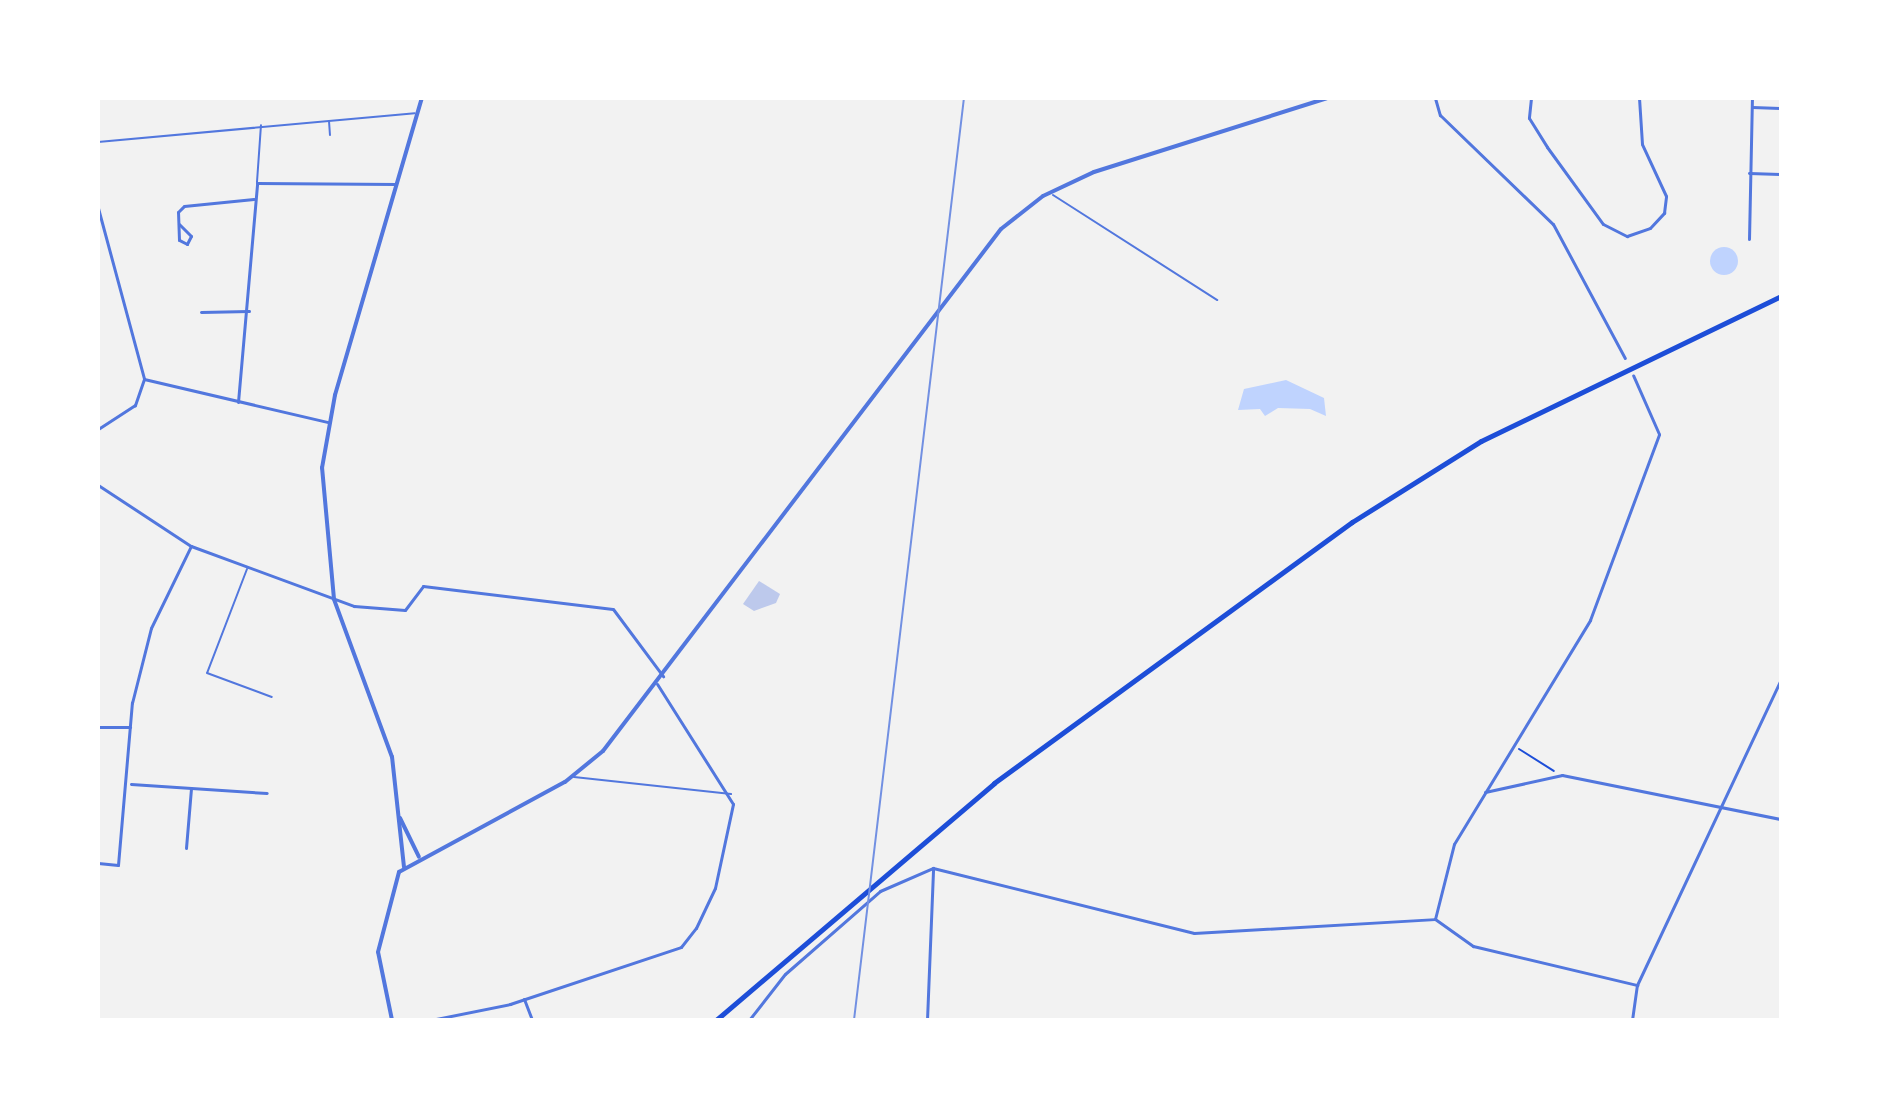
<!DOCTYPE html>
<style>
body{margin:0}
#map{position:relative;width:1879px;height:1118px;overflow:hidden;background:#f2f2f2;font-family:"Work Sans",sans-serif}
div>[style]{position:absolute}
.water>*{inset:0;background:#bfd3fe}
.round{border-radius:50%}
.building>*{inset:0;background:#bdc9ec}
.path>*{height:2px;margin:-1px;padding:0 1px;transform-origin:1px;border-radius:1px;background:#1d4ed8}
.service>*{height:2px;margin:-1px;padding:0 1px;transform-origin:1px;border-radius:1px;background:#5277de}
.minor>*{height:3px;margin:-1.5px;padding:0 1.5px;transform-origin:1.5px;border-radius:1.5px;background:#5277de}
.tertiary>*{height:4px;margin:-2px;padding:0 2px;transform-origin:2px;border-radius:2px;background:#5277de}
.primary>*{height:5px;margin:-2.5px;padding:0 2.5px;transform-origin:2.5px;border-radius:2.5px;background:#1d4ed8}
.rail>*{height:2px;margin:-1px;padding:0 1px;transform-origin:1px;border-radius:1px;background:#7290e2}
span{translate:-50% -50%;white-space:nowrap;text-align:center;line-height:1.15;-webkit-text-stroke:6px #fff;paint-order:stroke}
.frame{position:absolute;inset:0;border:100px solid #fff;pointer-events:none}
</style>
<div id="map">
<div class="water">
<div class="round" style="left:1710px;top:247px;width:28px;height:28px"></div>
<div style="clip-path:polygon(1286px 380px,1324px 398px,1326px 416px,1310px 409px,1278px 408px,1265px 416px,1260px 409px,1238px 410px,1244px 389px)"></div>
</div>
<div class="building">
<div style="clip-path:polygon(759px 581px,780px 594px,776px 603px,754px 611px,743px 604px)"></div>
</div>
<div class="path">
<div style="left:1519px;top:749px;width:41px;rotate:32.2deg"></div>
</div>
<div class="service">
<div style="left:329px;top:121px;width:14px;rotate:86deg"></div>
<div style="left:98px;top:142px;width:318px;rotate:-5.2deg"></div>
<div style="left:257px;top:182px;width:57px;rotate:-86deg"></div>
<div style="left:1053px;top:195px;width:195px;rotate:32.6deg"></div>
<div style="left:247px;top:569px;width:111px;rotate:111deg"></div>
<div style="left:207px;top:673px;width:69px;rotate:20.3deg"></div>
<div style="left:574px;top:777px;width:158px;rotate:6.2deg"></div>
</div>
<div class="minor">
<div style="left:1435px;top:98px;width:18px;rotate:74deg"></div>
<div style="left:1440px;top:115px;width:157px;rotate:44deg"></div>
<div style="left:1553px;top:224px;width:152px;rotate:61.8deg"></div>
<div style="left:1531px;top:98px;width:20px;rotate:96deg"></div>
<div style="left:1529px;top:118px;width:34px;rotate:58deg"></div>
<div style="left:1547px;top:147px;width:95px;rotate:54deg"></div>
<div style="left:1603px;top:224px;width:27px;rotate:27deg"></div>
<div style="left:1627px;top:236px;width:24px;rotate:-19deg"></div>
<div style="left:1650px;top:228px;width:21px;rotate:-47deg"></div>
<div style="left:1664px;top:213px;width:17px;rotate:-83deg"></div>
<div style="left:1666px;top:196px;width:57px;rotate:-114.8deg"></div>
<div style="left:1642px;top:144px;width:46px;rotate:-93.7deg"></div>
<div style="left:1752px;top:107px;width:29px;rotate:2deg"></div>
<div style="left:1749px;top:173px;width:32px;rotate:2deg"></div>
<div style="left:98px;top:208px;width:177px;rotate:74.9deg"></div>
<div style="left:144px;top:379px;width:28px;rotate:109deg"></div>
<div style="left:135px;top:405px;width:44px;rotate:147deg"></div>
<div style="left:179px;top:224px;width:17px;rotate:45deg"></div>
<div style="left:191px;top:236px;width:9px;rotate:117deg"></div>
<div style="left:187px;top:244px;width:9px;rotate:-153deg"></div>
<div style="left:179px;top:240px;width:28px;rotate:-92deg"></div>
<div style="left:178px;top:212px;width:8px;rotate:-45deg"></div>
<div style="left:184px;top:206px;width:70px;rotate:-5.7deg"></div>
<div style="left:1749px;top:239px;width:141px;rotate:-88.8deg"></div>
<div style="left:201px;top:312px;width:48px;rotate:-1.2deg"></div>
<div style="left:144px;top:379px;width:189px;rotate:13.2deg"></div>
<div style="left:238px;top:402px;width:220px;rotate:-85deg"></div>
<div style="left:257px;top:183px;width:139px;rotate:0.4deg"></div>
<div style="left:98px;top:485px;width:111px;rotate:33.3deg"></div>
<div style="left:191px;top:546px;width:174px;rotate:20.2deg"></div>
<div style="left:354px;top:606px;width:51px;rotate:4.5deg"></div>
<div style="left:405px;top:610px;width:30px;rotate:-53deg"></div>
<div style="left:423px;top:586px;width:191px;rotate:6.9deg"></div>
<div style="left:613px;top:609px;width:84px;rotate:53.3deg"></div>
<div style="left:98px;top:727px;width:32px"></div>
<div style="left:131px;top:784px;width:136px;rotate:3.8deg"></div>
<div style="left:1485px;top:792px;width:79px;rotate:-12.4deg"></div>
<div style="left:1562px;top:775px;width:223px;rotate:11.4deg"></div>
<div style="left:186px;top:848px;width:60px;rotate:-85.2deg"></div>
<div style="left:98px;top:863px;width:20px;rotate:6deg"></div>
<div style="left:118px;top:865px;width:163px;rotate:-85.1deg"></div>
<div style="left:132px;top:703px;width:77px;rotate:-75.8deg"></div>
<div style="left:151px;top:628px;width:91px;rotate:-64deg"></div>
<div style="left:1435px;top:919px;width:77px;rotate:-75.8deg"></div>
<div style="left:1454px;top:844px;width:262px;rotate:-58.7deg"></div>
<div style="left:1590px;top:620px;width:198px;rotate:-69.6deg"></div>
<div style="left:1659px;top:434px;width:64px;rotate:-113.8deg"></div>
<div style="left:524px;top:999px;width:22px;rotate:69deg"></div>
<div style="left:431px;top:1020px;width:81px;rotate:-11.4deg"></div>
<div style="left:510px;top:1004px;width:180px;rotate:-18.4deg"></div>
<div style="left:681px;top:947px;width:24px;rotate:-52deg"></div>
<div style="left:696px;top:928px;width:44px;rotate:-64.6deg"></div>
<div style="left:715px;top:888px;width:86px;rotate:-77.9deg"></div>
<div style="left:733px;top:804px;width:142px;rotate:-122.3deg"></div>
<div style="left:749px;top:1020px;width:58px;rotate:-52deg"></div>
<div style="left:785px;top:974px;width:126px;rotate:-41.1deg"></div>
<div style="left:880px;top:891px;width:58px;rotate:-23.5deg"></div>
<div style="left:933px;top:868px;width:269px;rotate:14deg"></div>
<div style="left:1194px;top:933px;width:241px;rotate:-3.3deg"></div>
<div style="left:1435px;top:919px;width:47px;rotate:35.4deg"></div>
<div style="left:1473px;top:946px;width:169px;rotate:13.4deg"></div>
<div style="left:927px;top:1020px;width:152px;rotate:-87.7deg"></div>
<div style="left:1632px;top:1020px;width:35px;rotate:-82deg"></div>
<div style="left:1637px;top:985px;width:338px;rotate:-64.8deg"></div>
</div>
<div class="tertiary">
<div style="left:400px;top:818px;width:43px;rotate:64deg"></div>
<div style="left:404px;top:867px;width:111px;rotate:-96.2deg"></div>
<div style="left:392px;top:757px;width:168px;rotate:-110.2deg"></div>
<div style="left:334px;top:599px;width:132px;rotate:-95.2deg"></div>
<div style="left:322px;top:468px;width:74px;rotate:-79.9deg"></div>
<div style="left:335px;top:395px;width:309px;rotate:-73.7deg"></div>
<div style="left:392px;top:1020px;width:69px;rotate:-101.6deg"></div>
<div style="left:378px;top:952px;width:83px;rotate:-75.3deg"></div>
<div style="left:399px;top:872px;width:189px;rotate:-28.5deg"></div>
<div style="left:565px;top:782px;width:49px;rotate:-39.2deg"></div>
<div style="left:603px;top:751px;width:656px;rotate:-52.68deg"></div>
<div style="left:1001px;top:229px;width:53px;rotate:-38.2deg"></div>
<div style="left:1043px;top:196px;width:56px;rotate:-25.2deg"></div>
<div style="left:1094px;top:172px;width:244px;rotate:-17.6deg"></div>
</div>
<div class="primary">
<div style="left:716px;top:1020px;width:365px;rotate:-40.4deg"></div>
<div style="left:994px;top:783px;width:443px;rotate:-36.1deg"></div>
<div style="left:1352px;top:522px;width:152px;rotate:-32.1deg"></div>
<div style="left:1481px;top:441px;width:333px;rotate:-25.8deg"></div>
</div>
<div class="rail">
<div style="left:854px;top:1020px;width:929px;rotate:-83.2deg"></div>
</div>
<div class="frame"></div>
</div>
